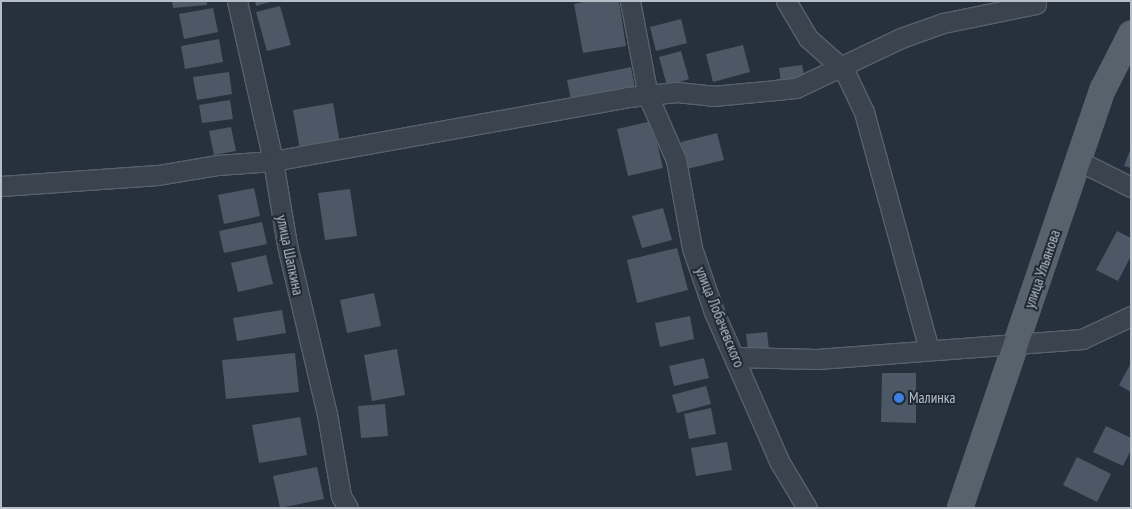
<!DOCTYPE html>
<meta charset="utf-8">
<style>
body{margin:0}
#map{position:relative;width:1132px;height:509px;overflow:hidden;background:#26313d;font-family:"PT Sans Narrow",sans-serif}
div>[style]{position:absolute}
.building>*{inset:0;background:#4c5866}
.roads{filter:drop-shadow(1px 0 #57616b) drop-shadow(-1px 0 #57616b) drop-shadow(0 1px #57616b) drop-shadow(0 -1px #57616b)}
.minor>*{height:19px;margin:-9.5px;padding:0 9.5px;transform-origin:9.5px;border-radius:9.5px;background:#3a434e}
.major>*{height:24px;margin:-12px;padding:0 12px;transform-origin:12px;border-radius:12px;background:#58626d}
.dots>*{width:14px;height:14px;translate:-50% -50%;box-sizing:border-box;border:2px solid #1e2833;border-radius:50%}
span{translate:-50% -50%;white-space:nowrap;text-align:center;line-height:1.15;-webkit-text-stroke:4px #1e2833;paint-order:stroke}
.street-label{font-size:15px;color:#b6bec8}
.poi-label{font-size:15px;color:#b6bec8}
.left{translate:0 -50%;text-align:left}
.frame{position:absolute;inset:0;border:2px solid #b6bec8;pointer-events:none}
</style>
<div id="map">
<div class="building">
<div style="clip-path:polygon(172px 1px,207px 1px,207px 5px,173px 8px)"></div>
<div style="clip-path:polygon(255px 1px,270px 1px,270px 2px,256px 6px)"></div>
<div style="clip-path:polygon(588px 1px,619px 1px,626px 46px,583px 53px,574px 4px)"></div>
<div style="clip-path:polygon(280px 6px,291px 45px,267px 51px,256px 12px)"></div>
<div style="clip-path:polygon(213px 8px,218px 32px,184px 39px,179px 14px)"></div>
<div style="clip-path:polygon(681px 19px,687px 43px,656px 51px,650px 27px)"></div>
<div style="clip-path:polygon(219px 39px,223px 62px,185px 69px,181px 46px)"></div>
<div style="clip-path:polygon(743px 45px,750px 72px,713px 82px,706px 54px)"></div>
<div style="clip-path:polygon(681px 51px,689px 79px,667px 86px,659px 57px)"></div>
<div style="clip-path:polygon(802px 65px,805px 80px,781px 83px,779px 68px)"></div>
<div style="clip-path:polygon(631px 67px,635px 88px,571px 100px,567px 80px)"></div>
<div style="clip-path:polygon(229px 72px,232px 94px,197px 100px,193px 77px)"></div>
<div style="clip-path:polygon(230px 100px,233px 119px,202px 123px,199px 105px)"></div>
<div style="clip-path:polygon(333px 103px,340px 143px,300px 150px,293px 110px)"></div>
<div style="clip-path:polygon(652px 121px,663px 168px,628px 176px,617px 129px)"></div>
<div style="clip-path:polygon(231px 127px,236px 151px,214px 155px,209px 131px)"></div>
<div style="clip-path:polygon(717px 133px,724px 160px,687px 169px,681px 142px)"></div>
<div style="clip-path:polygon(1131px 148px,1131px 168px,1124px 166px)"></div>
<div style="clip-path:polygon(254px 188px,260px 216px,224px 224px,218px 195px)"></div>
<div style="clip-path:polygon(350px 189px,357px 236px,325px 240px,318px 193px)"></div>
<div style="clip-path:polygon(663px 208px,672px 240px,642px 248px,632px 216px)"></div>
<div style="clip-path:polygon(262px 222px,267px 244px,224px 253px,219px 231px)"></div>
<div style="clip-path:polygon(1117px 231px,1131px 238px,1131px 256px,1118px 281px,1096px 270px)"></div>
<div style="clip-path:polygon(677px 248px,688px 290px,637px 303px,627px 260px)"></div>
<div style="clip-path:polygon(266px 255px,273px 284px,238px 292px,231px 263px)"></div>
<div style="clip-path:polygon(374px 293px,381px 326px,347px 333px,340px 300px)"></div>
<div style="clip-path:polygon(282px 310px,286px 333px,237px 341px,233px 318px)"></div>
<div style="clip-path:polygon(690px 316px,694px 339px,660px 347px,655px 323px)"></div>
<div style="clip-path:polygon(767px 332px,769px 349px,748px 351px,746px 334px)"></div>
<div style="clip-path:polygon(397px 349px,405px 395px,372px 401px,364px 355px)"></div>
<div style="clip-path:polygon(295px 353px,299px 392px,226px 399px,222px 360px)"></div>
<div style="clip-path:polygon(704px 358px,709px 378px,674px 386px,669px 366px)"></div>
<div style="clip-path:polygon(1131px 363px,1131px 392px,1119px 385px)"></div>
<div style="clip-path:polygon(882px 373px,916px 373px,916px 423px,881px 422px)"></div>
<div style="clip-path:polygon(706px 386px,711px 404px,677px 413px,672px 395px)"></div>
<div style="clip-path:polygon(385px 404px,388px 436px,361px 438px,358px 406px)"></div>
<div style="clip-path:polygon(711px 408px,716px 434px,689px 439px,684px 414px)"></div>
<div style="clip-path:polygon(300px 417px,307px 455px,259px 463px,252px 425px)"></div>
<div style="clip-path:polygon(1106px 426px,1131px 438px,1131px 450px,1123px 466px,1093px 452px)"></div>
<div style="clip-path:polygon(727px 442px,732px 470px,696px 476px,691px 448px)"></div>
<div style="clip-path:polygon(1077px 457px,1111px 474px,1097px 502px,1063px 485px)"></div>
<div style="clip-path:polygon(317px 467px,324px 499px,280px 508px,273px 476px)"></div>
</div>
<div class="roads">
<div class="minor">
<div style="left:237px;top:1px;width:164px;rotate:77.3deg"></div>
<div style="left:273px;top:161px;width:85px;rotate:80.5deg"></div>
<div style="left:287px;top:245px;width:174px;rotate:76.7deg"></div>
<div style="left:327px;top:414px;width:83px;rotate:80.3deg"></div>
<div style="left:341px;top:496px;width:14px;rotate:60deg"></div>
<div style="left:630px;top:1px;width:97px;rotate:79.3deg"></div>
<div style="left:648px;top:96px;width:70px;rotate:66.4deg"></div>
<div style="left:676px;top:160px;width:89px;rotate:79.7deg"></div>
<div style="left:692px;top:248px;width:68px;rotate:71deg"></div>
<div style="left:714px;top:312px;width:163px;rotate:66.4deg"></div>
<div style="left:779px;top:461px;width:55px;rotate:59.2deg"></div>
<div style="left:786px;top:1px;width:43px;rotate:59.3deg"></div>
<div style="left:808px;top:38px;width:48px;rotate:41.6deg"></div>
<div style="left:844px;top:70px;width:47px;rotate:64.5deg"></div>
<div style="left:864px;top:112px;width:246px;rotate:74.7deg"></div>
<div style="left:1079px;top:161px;width:58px;rotate:26.6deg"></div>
<div style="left:1px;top:186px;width:157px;rotate:-4deg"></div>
<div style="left:158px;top:175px;width:61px;rotate:-9.5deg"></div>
<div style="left:218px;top:165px;width:55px;rotate:-4.2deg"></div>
<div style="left:273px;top:161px;width:361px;rotate:-10.2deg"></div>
<div style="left:628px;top:97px;width:49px;rotate:-5.8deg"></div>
<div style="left:677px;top:92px;width:36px;rotate:6deg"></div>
<div style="left:713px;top:96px;width:83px;rotate:-5.5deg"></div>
<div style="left:796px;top:88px;width:116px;rotate:-25.5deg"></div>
<div style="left:901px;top:38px;width:45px;rotate:-19.7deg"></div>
<div style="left:943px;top:23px;width:95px;rotate:-11.5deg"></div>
<div style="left:736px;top:357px;width:81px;rotate:1.4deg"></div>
<div style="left:817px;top:359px;width:266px;rotate:-4.3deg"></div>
<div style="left:1082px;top:339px;width:54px;rotate:-25.1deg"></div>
</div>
<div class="major">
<div style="left:960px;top:508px;width:443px;rotate:-71.2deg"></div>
<div style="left:1103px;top:89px;width:62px;rotate:-63deg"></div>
</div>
</div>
<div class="dots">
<div style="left:899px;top:398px;background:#3f7fe0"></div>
</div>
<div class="street-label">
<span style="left:290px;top:255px;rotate:78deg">улица Шапкина</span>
<span style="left:1042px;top:269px;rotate:-71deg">улица Ульянова</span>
<span style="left:720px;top:317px;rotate:68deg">улица Лобачевского</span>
</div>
<div class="poi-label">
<span class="left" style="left:909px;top:398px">Малинка</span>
</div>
<div class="frame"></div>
</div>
